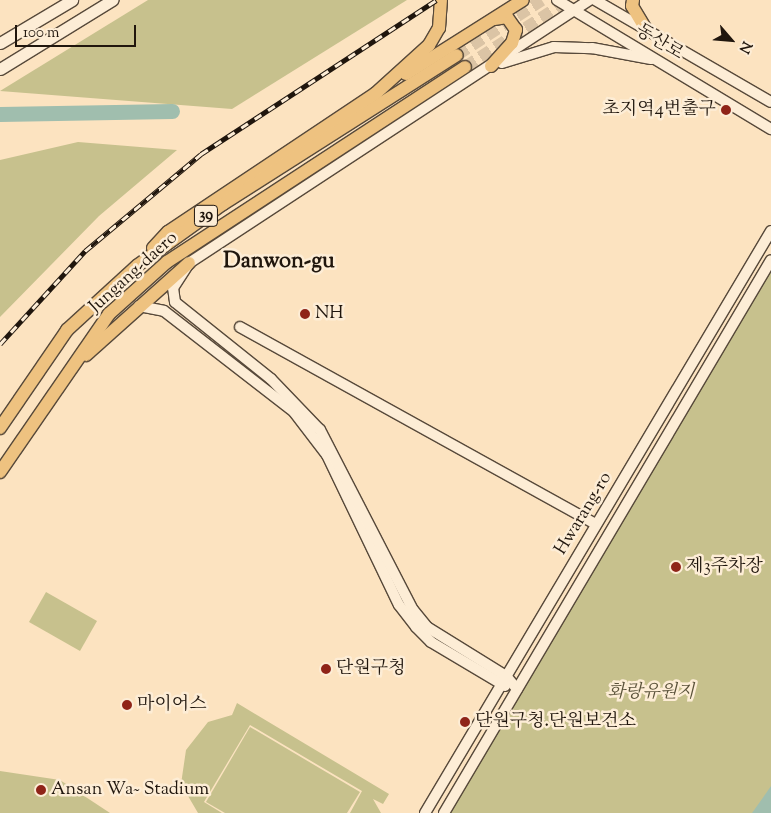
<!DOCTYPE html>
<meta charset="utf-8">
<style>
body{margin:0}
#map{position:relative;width:771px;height:813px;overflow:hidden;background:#fce3c0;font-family:"Sorts Mill Goudy","Noto Serif KR",serif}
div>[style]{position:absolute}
.green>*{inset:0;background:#c7c18d}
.water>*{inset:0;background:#a0beae}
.river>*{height:15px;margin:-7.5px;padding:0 7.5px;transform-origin:7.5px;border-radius:7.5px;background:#a0beae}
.primary-tunnel>*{height:12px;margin-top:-6px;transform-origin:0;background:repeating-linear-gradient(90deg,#dbc4a5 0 12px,transparent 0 18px)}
.roads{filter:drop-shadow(1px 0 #57493a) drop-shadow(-1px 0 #57493a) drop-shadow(0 1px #57493a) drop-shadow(0 -1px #57493a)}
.tertiary>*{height:10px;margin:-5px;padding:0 5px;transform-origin:5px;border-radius:5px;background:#fdedd6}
.secondary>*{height:11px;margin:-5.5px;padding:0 5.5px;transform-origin:5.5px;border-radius:5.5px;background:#fdedd6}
.primary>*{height:12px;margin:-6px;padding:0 6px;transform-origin:6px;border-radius:6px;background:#eec280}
.rail>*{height:4.5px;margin-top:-2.25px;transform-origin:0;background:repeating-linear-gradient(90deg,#fdedd6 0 8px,#20160d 0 16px);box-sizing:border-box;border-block:1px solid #20160d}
.dots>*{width:14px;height:14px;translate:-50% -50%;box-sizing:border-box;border:2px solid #fdedd6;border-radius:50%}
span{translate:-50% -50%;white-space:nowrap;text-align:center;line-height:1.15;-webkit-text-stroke:5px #fdedd6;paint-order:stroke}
.shield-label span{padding:1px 4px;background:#fdedd6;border:1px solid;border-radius:4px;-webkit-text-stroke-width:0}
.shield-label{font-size:16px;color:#20160d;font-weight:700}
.street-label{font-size:18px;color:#20160d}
.poi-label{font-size:18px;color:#20160d}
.right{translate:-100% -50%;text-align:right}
.left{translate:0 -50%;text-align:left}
.park-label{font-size:18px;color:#5a523a;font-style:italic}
.district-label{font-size:22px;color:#20160d;font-weight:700}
.north{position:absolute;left:706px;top:15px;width:50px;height:50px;-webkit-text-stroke:4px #fdedd6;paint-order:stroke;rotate:117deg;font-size:14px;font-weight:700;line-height:20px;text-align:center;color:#20160d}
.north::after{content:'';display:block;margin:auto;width:18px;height:22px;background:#20160d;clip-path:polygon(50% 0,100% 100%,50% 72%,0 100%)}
.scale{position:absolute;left:15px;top:25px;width:121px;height:22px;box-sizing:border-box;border:2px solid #20160d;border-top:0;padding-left:6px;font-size:15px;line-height:18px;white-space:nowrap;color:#20160d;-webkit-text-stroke:4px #fdedd6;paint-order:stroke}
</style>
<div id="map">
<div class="green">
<div style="clip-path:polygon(148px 0,407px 0,232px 109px,0 91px)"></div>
<div style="clip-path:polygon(78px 142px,177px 150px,99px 216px,0 317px,0 160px)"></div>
<div style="clip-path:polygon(771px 261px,771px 813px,440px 813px)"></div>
<div style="clip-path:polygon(46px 592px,97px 621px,80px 651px,29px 622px)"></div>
<div style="clip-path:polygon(237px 703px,389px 794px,383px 804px,373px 799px,381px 813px,350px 813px,362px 791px,250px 725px,204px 802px,222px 813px,198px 813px,181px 784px,186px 750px,208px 722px,232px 715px)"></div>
<div style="clip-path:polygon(250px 727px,360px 792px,347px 813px,225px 813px,206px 802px)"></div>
<div style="clip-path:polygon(0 771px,60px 780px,110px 813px,0 813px)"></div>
</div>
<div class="water">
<div style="clip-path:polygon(771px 786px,771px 813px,752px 813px,762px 799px)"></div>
</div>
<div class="river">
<div style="left:0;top:114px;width:172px;rotate:-1deg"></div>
</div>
<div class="primary-tunnel">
<div style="left:457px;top:55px;width:101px;rotate:-32.9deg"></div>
<div style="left:465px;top:67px;width:124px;rotate:-32.8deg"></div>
</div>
<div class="roads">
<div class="tertiary">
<div style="left:557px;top:0;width:250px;rotate:31.1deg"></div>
<div style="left:595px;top:0;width:203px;rotate:30.1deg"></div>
<div style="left:502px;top:63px;width:54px;rotate:-17.1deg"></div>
<div style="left:554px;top:47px;width:38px;rotate:2deg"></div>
<div style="left:592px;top:48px;width:60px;rotate:10.6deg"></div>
<div style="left:139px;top:306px;width:25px;rotate:11deg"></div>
<div style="left:164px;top:311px;width:165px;rotate:37.8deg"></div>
<div style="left:294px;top:412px;width:54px;rotate:52.5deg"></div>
<div style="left:327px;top:455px;width:166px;rotate:64.4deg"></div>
<div style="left:399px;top:605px;width:28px;rotate:52deg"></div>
<div style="left:416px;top:627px;width:21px;rotate:45deg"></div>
<div style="left:431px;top:642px;width:86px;rotate:30.7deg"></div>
<div style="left:240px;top:327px;width:407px;rotate:29deg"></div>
<div style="left:517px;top:689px;width:17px;rotate:-130deg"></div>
<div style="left:506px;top:676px;width:93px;rotate:-148.2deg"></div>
<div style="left:427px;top:627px;width:22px;rotate:-129deg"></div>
<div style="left:413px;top:610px;width:203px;rotate:-117.3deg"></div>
<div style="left:320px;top:430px;width:71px;rotate:-133.9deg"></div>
<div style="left:271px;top:379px;width:123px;rotate:-141.3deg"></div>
<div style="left:175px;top:302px;width:14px;rotate:-98deg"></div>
<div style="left:173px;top:288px;width:30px;rotate:-57deg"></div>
<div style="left:189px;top:263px;width:480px;rotate:-33.3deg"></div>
<div style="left:425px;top:813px;width:677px;rotate:-59.27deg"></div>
<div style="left:444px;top:813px;width:642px;rotate:-59.4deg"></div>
</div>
<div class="secondary">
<div style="left:0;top:43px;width:84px;rotate:-30.8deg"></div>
<div style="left:0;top:69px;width:132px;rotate:-31.6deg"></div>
</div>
<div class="primary">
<div style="left:633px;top:0;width:6px;rotate:99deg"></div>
<div style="left:632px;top:6px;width:26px;rotate:59deg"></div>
<div style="left:491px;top:66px;width:31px;rotate:-48deg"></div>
<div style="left:512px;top:43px;width:14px;rotate:-73deg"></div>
<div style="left:516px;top:30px;width:16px;rotate:-125deg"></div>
<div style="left:507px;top:17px;width:13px;rotate:171deg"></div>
<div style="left:406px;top:74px;width:138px;rotate:-32.3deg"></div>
<div style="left:153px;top:248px;width:22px;rotate:-47deg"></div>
<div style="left:168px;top:232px;width:249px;rotate:-33.7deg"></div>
<div style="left:375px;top:94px;width:73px;rotate:-42.2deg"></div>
<div style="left:429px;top:45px;width:20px;rotate:-60deg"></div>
<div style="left:439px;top:28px;width:28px;rotate:-86deg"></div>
<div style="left:86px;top:355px;width:138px;rotate:-41.8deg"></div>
<div style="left:0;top:428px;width:119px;rotate:-55.6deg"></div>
<div style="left:67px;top:330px;width:96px;rotate:-42.5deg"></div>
<div style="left:138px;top:265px;width:105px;rotate:-35.7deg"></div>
<div style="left:223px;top:204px;width:277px;rotate:-32.5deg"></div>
<div style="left:0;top:472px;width:192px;rotate:-55.4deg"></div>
<div style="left:109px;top:314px;width:78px;rotate:-41.9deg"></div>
<div style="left:167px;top:262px;width:356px;rotate:-33.2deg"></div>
</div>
</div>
<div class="rail">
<div style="left:0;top:344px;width:126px;rotate:-47.6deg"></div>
<div style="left:85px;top:251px;width:151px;rotate:-39.9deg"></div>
<div style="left:201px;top:154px;width:281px;rotate:-33.2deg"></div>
</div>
<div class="dots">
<div style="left:726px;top:110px;background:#8f2418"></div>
<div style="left:305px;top:314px;background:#8f2418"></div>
<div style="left:676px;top:567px;background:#8f2418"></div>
<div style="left:326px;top:669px;background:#8f2418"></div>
<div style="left:127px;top:705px;background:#8f2418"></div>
<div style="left:465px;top:722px;background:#8f2418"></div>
<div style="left:41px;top:790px;background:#8f2418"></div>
</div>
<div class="shield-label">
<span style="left:206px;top:216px">39</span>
</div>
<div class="street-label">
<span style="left:659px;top:43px;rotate:31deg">동산로</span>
<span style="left:134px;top:273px;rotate:-42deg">Jungang-daero</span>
<span style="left:584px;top:514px;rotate:-59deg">Hwarang-ro</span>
</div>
<div class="poi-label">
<span class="right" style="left:716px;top:110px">초지역4번출구</span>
<span class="left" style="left:315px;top:314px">NH</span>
<span class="left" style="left:686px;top:567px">제3주차장</span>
<span class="left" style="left:336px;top:669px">단원구청</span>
<span class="left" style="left:137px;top:705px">마이어스</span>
<span class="left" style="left:475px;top:722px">단원구청.단원보건소</span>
<span class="left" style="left:51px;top:790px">Ansan Wa~ Stadium</span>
</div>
<div class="park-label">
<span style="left:651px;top:693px">화랑유원지</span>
</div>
<div class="district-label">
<span style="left:279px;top:263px">Danwon-gu</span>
</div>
<div class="north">N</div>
<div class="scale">100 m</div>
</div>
